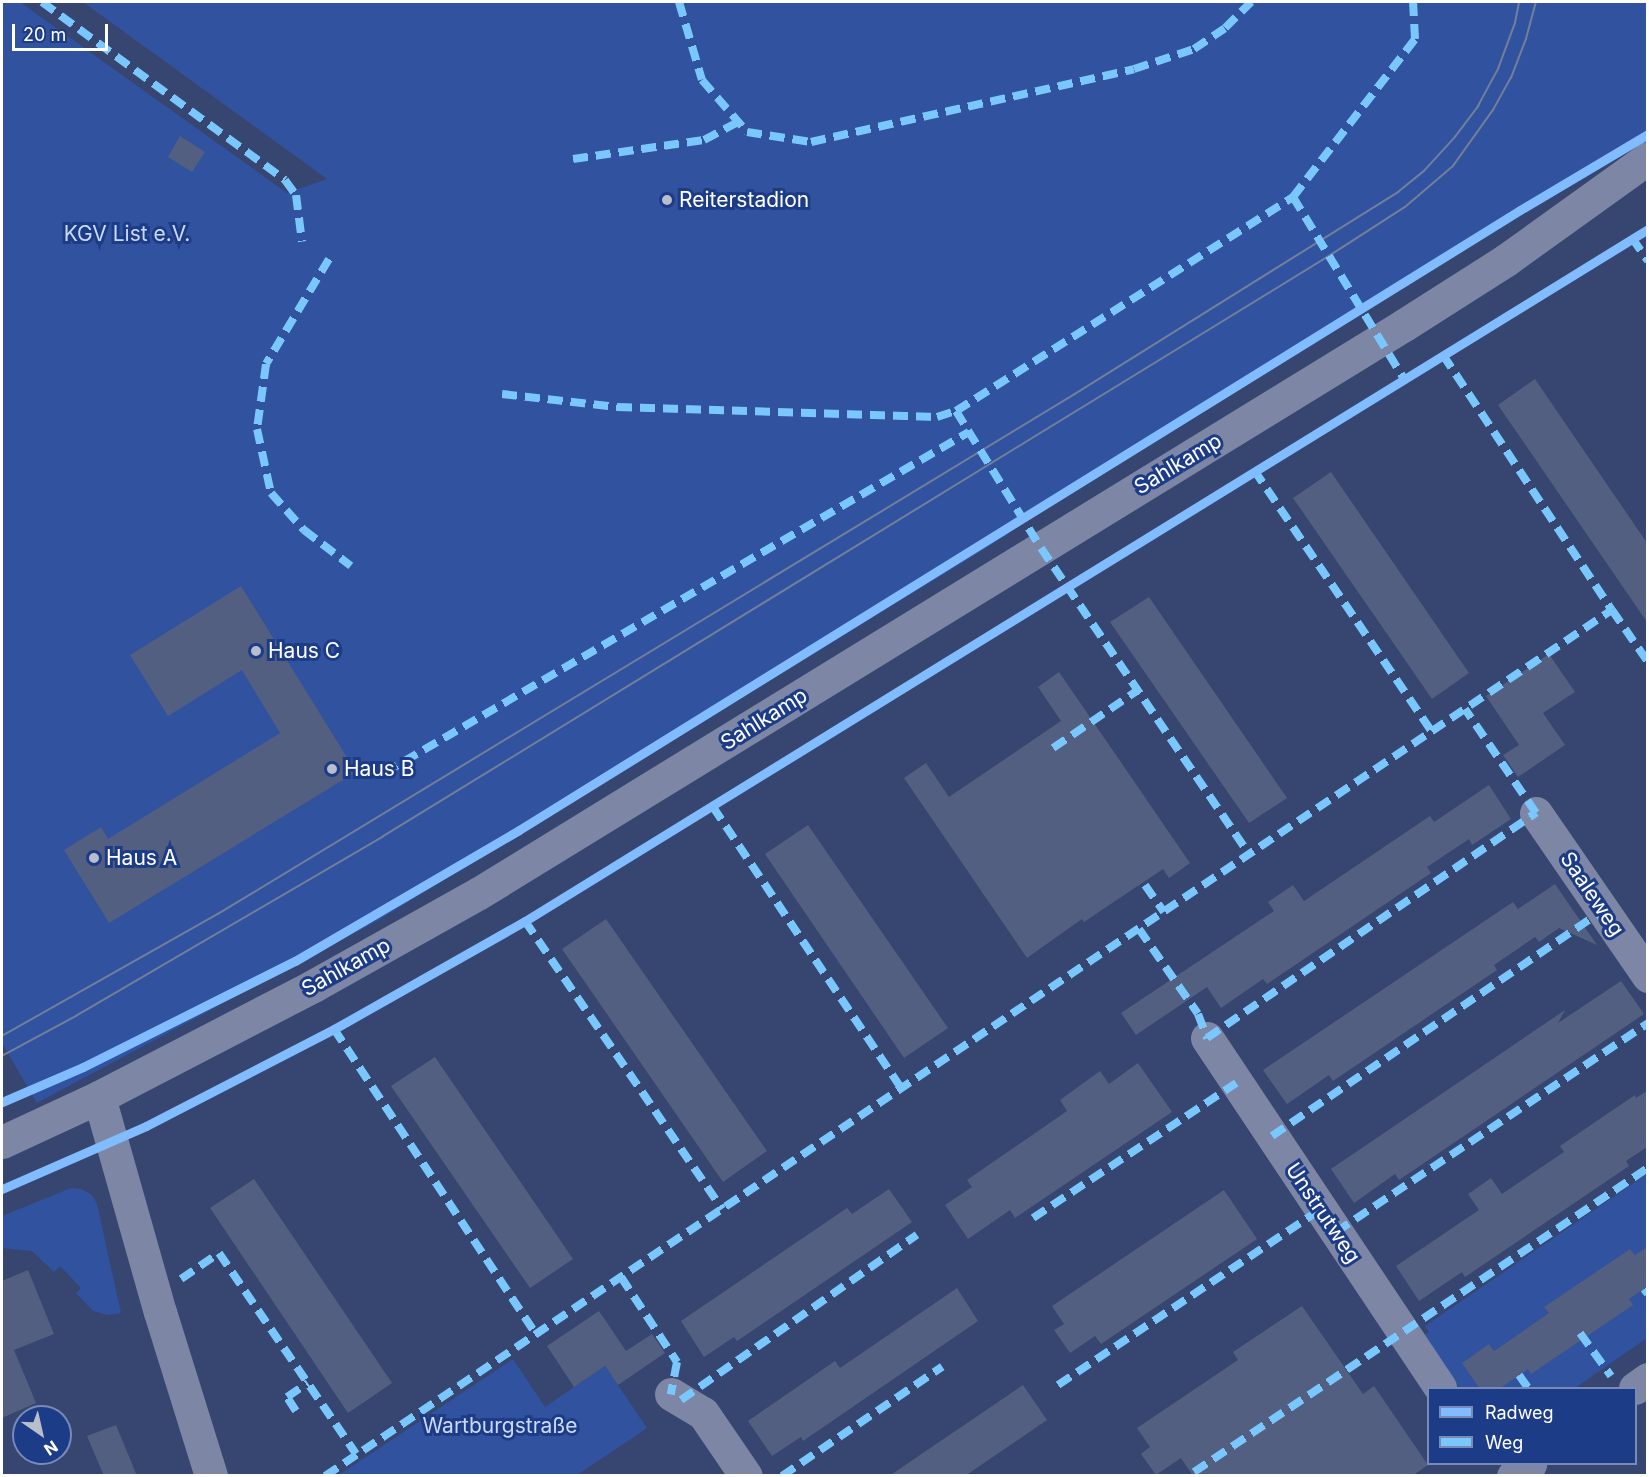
<!DOCTYPE html>
<meta charset="utf-8">
<style>
body{margin:0}
#map{position:relative;width:1649px;height:1477px;overflow:hidden;background:#364670;font-family:Inter,sans-serif}
div>[style]{position:absolute}
.green>*{inset:0;background:#31529f}
.building>*{inset:0;background:#525f80}
.minor>*{height:33px;margin:-16.5px;padding:0 16.5px;transform-origin:16.5px;border-radius:16.5px;background:#7d87a5}
.tertiary>*{height:33px;margin:-16.5px;padding:0 16.5px;transform-origin:16.5px;border-radius:16.5px;background:#7d87a5}
.tram>*{height:1.5px;margin:-0.75px;padding:0 0.75px;transform-origin:0.75px;border-radius:0.75px;background:#727f9c}
.quiet>*{height:8px;margin-top:-4px;transform-origin:0;background:repeating-linear-gradient(90deg,#7ac7fe 0 15px,transparent 0 23px)}
.cycleway>*{height:9px;margin:-4.5px;padding:0 4.5px;transform-origin:4.5px;border-radius:4.5px;background:#80bcff}
.dots>*{width:16px;height:16px;translate:-50% -50%;box-sizing:border-box;border:3px solid #1d3c88;border-radius:50%}
span{translate:-50% -50%;white-space:nowrap;text-align:center;line-height:1.15;-webkit-text-stroke:6px #1d3c88;paint-order:stroke}
.poi-label{font-size:21px;color:#fff}
.left{translate:0 -50%;text-align:left}
.park-label{font-size:21px;color:#cbd9f8}
.street-label{font-size:21px;color:#fff}
.frame{position:absolute;inset:0;border:3px solid #fff;pointer-events:none}
.legend{position:absolute;left:1427px;top:1387px;width:210px;height:78px;box-sizing:border-box;background:#1d3c88;border:2px solid #778ab8;margin:0;padding:8px 10px;list-style:none;font-size:18px;color:#fff}
.legend li{display:flex;align-items:center;gap:12px;height:30px}
.legend b{width:30px;border:2px solid #778ab8}
.north{position:absolute;left:12px;top:1405px;width:60px;height:60px;box-sizing:border-box;background:#1d3c88;border:2px solid #778ab8;border-radius:50%;rotate:146deg;font-size:16px;font-weight:700;line-height:24px;text-align:center;color:#fff}
.north::after{content:'';display:block;margin:auto;width:21px;height:27px;background:#b9becd;clip-path:polygon(50% 0,100% 100%,50% 72%,0 100%)}
.scale{position:absolute;left:12px;top:24px;width:96px;height:27px;box-sizing:border-box;border:3px solid #fff;border-top:0;padding-left:8px;font-size:18px;line-height:21px;white-space:nowrap;color:#fff;-webkit-text-stroke:4px #1d3c88;paint-order:stroke}
</style>
<div id="map">
<div class="green">
<div style="clip-path:polygon(2px 2px,20px 2px,287px 193px,327px 179px,83px 2px,1647px 2px,1647px 134px,1368px 300px,983px 550px,377px 921px,37px 1103px,2px 1043px)"></div>
<div style="clip-path:polygon(1647px 1174px,1647px 1247px,1635px 1255px,1630px 1249px,1545px 1307px,1549px 1313px,1494px 1351px,1489px 1345px,1463px 1362px,1480px 1388px,1459px 1388px,1423px 1336px,1429px 1332px,1425px 1326px)"></div>
<div style="clip-path:polygon(71px 1188px,81px 1189px,92px 1195px,97px 1204px,121px 1313px,108px 1315px,93px 1311px,76px 1293px,81px 1288px,60px 1266px,54px 1272px,32px 1251px,2px 1248px,2px 1216px)"></div>
<div style="clip-path:polygon(1647px 1287px,1647px 1338px,1575px 1388px,1499px 1388px)"></div>
<div style="clip-path:polygon(513px 1359px,545px 1407px,605px 1366px,647px 1428px,577px 1475px,339px 1475px)"></div>
</div>
<div class="building">
<div style="clip-path:polygon(180px 136px,205px 152px,192px 172px,168px 157px)"></div>
<div style="clip-path:polygon(1535px 379px,1647px 543px,1647px 622px,1498px 405px)"></div>
<div style="clip-path:polygon(1331px 472px,1469px 673px,1432px 699px,1293px 498px)"></div>
<div style="clip-path:polygon(241px 586px,356px 772px,109px 923px,64px 850px,101px 827px,108px 839px,280px 733px,242px 670px,168px 716px,130px 655px)"></div>
<div style="clip-path:polygon(1149px 597px,1287px 798px,1249px 823px,1110px 622px)"></div>
<div style="clip-path:polygon(1549px 654px,1575px 692px,1543px 713px,1565px 745px,1518px 777px,1503px 755px,1519px 745px,1486px 696px)"></div>
<div style="clip-path:polygon(1059px 672px,1190px 863px,1169px 878px,1163px 869px,1084px 922px,1082px 919px,1027px 958px,904px 778px,926px 763px,949px 797px,1061px 721px,1038px 687px)"></div>
<div style="clip-path:polygon(1489px 785px,1511px 819px,1472px 845px,1469px 839px,1427px 867px,1431px 873px,1267px 984px,1263px 979px,1221px 1008px,1207px 987px,1136px 1035px,1121px 1013px,1274px 911px,1268px 902px,1293px 885px,1304px 901px,1430px 816px,1434px 822px)"></div>
<div style="clip-path:polygon(808px 825px,948px 1028px,904px 1058px,765px 854px)"></div>
<div style="clip-path:polygon(1555px 884px,1597px 945px,1559px 928px,1539px 942px,1535px 937px,1494px 965px,1497px 970px,1333px 1081px,1329px 1075px,1287px 1104px,1263px 1070px,1513px 902px,1518px 909px)"></div>
<div style="clip-path:polygon(606px 919px,767px 1151px,723px 1182px,562px 949px)"></div>
<div style="clip-path:polygon(1621px 981px,1644px 1014px,1399px 1180px,1395px 1174px,1354px 1203px,1331px 1169px,1565px 1010px,1558px 1023px)"></div>
<div style="clip-path:polygon(435px 1057px,573px 1259px,530px 1288px,391px 1086px)"></div>
<div style="clip-path:polygon(1138px 1063px,1172px 1112px,1015px 1218px,1010px 1210px,968px 1239px,945px 1205px,972px 1187px,967px 1180px,1067px 1111px,1060px 1100px,1100px 1071px,1109px 1084px)"></div>
<div style="clip-path:polygon(1647px 1091px,1647px 1147px,1626px 1161px,1629px 1166px,1465px 1277px,1462px 1272px,1419px 1301px,1396px 1266px,1479px 1210px,1468px 1194px,1491px 1178px,1502px 1194px,1564px 1152px,1560px 1146px,1635px 1095px,1636px 1098px)"></div>
<div style="clip-path:polygon(254px 1179px,392px 1383px,348px 1413px,210px 1208px)"></div>
<div style="clip-path:polygon(889px 1189px,912px 1222px,737px 1341px,734px 1337px,704px 1357px,681px 1321px,847px 1208px,852px 1214px)"></div>
<div style="clip-path:polygon(1224px 1190px,1257px 1239px,1101px 1344px,1095px 1336px,1070px 1353px,1054px 1330px,1064px 1324px,1052px 1306px)"></div>
<div style="clip-path:polygon(1647px 1247px,1647px 1287px,1629px 1299px,1633px 1305px,1531px 1374px,1528px 1369px,1499px 1389px,1480px 1389px,1462px 1363px,1489px 1344px,1494px 1351px,1549px 1313px,1544px 1307px,1630px 1249px,1635px 1255px)"></div>
<div style="clip-path:polygon(28px 1270px,54px 1334px,14px 1350px,36px 1403px,2px 1418px,2px 1281px)"></div>
<div style="clip-path:polygon(957px 1288px,978px 1321px,803px 1441px,801px 1437px,772px 1456px,748px 1421px,835px 1361px,840px 1368px)"></div>
<div style="clip-path:polygon(1302px 1306px,1363px 1394px,1374px 1386px,1428px 1465px,1412px 1476px,1193px 1476px,1181px 1458px,1156px 1475px,1141px 1454px,1150px 1447px,1137px 1428px,1238px 1360px,1233px 1352px)"></div>
<div style="clip-path:polygon(599px 1311px,626px 1351px,652px 1334px,665px 1353px,618px 1385px,605px 1366px,574px 1387px,547px 1346px)"></div>
<div style="clip-path:polygon(1023px 1385px,1047px 1420px,965px 1476px,889px 1476px)"></div>
<div style="clip-path:polygon(116px 1425px,137px 1476px,104px 1476px,87px 1436px)"></div>
</div>
<div class="minor">
<div style="left:1536px;top:813px;width:198px;rotate:55.5deg"></div>
<div style="left:1207px;top:1038px;width:420px;rotate:56.3deg"></div>
<div style="left:99px;top:1097px;width:223px;rotate:74.2deg"></div>
<div style="left:160px;top:1312px;width:172px;rotate:72.7deg"></div>
<div style="left:1635px;top:1388px;width:16px;rotate:-35deg"></div>
<div style="left:671px;top:1394px;width:37px;rotate:31deg"></div>
<div style="left:703px;top:1413px;width:76px;rotate:55.7deg"></div>
<div style="left:1513px;top:1476px;width:21px;rotate:-35deg"></div>
</div>
<div class="tertiary">
<div style="left:2px;top:1142px;width:107px;rotate:-24.9deg"></div>
<div style="left:99px;top:1097px;width:241px;rotate:-27.4deg"></div>
<div style="left:313px;top:986px;width:190px;rotate:-29.3deg"></div>
<div style="left:479px;top:893px;width:1085px;rotate:-31.55deg"></div>
<div style="left:1404px;top:325px;width:121px;rotate:-32.5deg"></div>
<div style="left:1506px;top:260px;width:175px;rotate:-35.7deg"></div>
</div>
<div class="tram">
<div style="left:2px;top:1036px;width:248px;rotate:-29.5deg"></div>
<div style="left:218px;top:914px;width:1002px;rotate:-31.25deg"></div>
<div style="left:1075px;top:394px;width:381px;rotate:-32deg"></div>
<div style="left:1398px;top:192px;width:33px;rotate:-39deg"></div>
<div style="left:1424px;top:171px;width:46px;rotate:-47.6deg"></div>
<div style="left:1455px;top:137px;width:39px;rotate:-53deg"></div>
<div style="left:1478px;top:106px;width:42px;rotate:-61.6deg"></div>
<div style="left:1498px;top:69px;width:49px;rotate:-69.7deg"></div>
<div style="left:1515px;top:23px;width:21px;rotate:-79deg"></div>
<div style="left:2px;top:1056px;width:84px;rotate:-28.4deg"></div>
<div style="left:76px;top:1016px;width:355px;rotate:-30.3deg"></div>
<div style="left:382px;top:837px;width:1111px;rotate:-31.53deg"></div>
<div style="left:1329px;top:256px;width:90px;rotate:-32.8deg"></div>
<div style="left:1405px;top:207px;width:63px;rotate:-40.5deg"></div>
<div style="left:1453px;top:166px;width:69px;rotate:-54.5deg"></div>
<div style="left:1493px;top:110px;width:37px;rotate:-61deg"></div>
<div style="left:1511px;top:78px;width:42px;rotate:-69deg"></div>
<div style="left:1526px;top:39px;width:38px;rotate:-75deg"></div>
</div>
<div class="quiet">
<div style="left:42px;top:2px;width:301px;rotate:36.2deg"></div>
<div style="left:285px;top:180px;width:19px;rotate:54deg"></div>
<div style="left:296px;top:195px;width:47px;rotate:82.7deg"></div>
<div style="left:679px;top:2px;width:81px;rotate:73.6deg"></div>
<div style="left:702px;top:80px;width:69px;rotate:49.1deg"></div>
<div style="left:747px;top:132px;width:65px;rotate:8.9deg"></div>
<div style="left:811px;top:142px;width:331px;rotate:-12.7deg"></div>
<div style="left:1134px;top:69px;width:63px;rotate:-18.4deg"></div>
<div style="left:1194px;top:49px;width:37px;rotate:-34deg"></div>
<div style="left:1225px;top:28px;width:37px;rotate:-45deg"></div>
<div style="left:573px;top:159px;width:132px;rotate:-8.3deg"></div>
<div style="left:704px;top:140px;width:38px;rotate:-28deg"></div>
<div style="left:1293px;top:197px;width:213px;rotate:58.6deg"></div>
<div style="left:1632px;top:238px;width:28px;rotate:55deg"></div>
<div style="left:329px;top:259px;width:122px;rotate:121deg"></div>
<div style="left:266px;top:364px;width:66px;rotate:97.9deg"></div>
<div style="left:257px;top:429px;width:66px;rotate:77.7deg"></div>
<div style="left:271px;top:493px;width:50px;rotate:48.3deg"></div>
<div style="left:304px;top:530px;width:59px;rotate:37.5deg"></div>
<div style="left:1443px;top:355px;width:306px;rotate:56.5deg"></div>
<div style="left:502px;top:394px;width:116px;rotate:6.4deg"></div>
<div style="left:617px;top:407px;width:320px;rotate:1.8deg"></div>
<div style="left:937px;top:417px;width:20px;rotate:-18deg"></div>
<div style="left:956px;top:411px;width:399px;rotate:-32.4deg"></div>
<div style="left:1293px;top:197px;width:200px;rotate:-52.3deg"></div>
<div style="left:1415px;top:39px;width:37px;rotate:-93deg"></div>
<div style="left:956px;top:411px;width:161px;rotate:58.2deg"></div>
<div style="left:1041px;top:548px;width:370px;rotate:55.8deg"></div>
<div style="left:1254px;top:470px;width:317px;rotate:55.8deg"></div>
<div style="left:1053px;top:748px;width:103px;rotate:-34.3deg"></div>
<div style="left:384px;top:773px;width:677px;rotate:-30.24deg"></div>
<div style="left:713px;top:807px;width:338px;rotate:56.2deg"></div>
<div style="left:1145px;top:885px;width:33px;rotate:55deg"></div>
<div style="left:525px;top:921px;width:349px;rotate:55.6deg"></div>
<div style="left:1139px;top:929px;width:103px;rotate:55.2deg"></div>
<div style="left:1198px;top:1014px;width:26px;rotate:69deg"></div>
<div style="left:1207px;top:1038px;width:399px;rotate:-34.4deg"></div>
<div style="left:1536px;top:813px;width:126px;rotate:-124.3deg"></div>
<div style="left:334px;top:1029px;width:366px;rotate:56.5deg"></div>
<div style="left:1272px;top:1136px;width:401px;rotate:-34.3deg"></div>
<div style="left:1033px;top:1218px;width:244px;rotate:-33.6deg"></div>
<div style="left:1336px;top:1232px;width:376px;rotate:-33.8deg"></div>
<div style="left:621px;top:1277px;width:102px;rotate:56.6deg"></div>
<div style="left:677px;top:1362px;width:33px;rotate:101deg"></div>
<div style="left:181px;top:1279px;width:46px;rotate:-34.4deg"></div>
<div style="left:219px;top:1253px;width:243px;rotate:55.7deg"></div>
<div style="left:1644px;top:1289px;width:6px;rotate:51deg"></div>
<div style="left:1580px;top:1333px;width:53px;rotate:54.2deg"></div>
<div style="left:1519px;top:1375px;width:16px;rotate:55deg"></div>
<div style="left:1058px;top:1385px;width:316px;rotate:-33.8deg"></div>
<div style="left:681px;top:1400px;width:288px;rotate:-35deg"></div>
<div style="left:296px;top:1411px;width:17px;rotate:-123deg"></div>
<div style="left:287px;top:1397px;width:25px;rotate:-34deg"></div>
<div style="left:1194px;top:1472px;width:546px;rotate:-33.81deg"></div>
<div style="left:325px;top:1476px;width:1551px;rotate:-33.94deg"></div>
<div style="left:1612px;top:610px;width:63px;rotate:55.3deg"></div>
<div style="left:782px;top:1476px;width:194px;rotate:-34.3deg"></div>
</div>
<div class="cycleway">
<div style="left:2px;top:1102px;width:88px;rotate:-23.4deg"></div>
<div style="left:83px;top:1067px;width:237px;rotate:-26.6deg"></div>
<div style="left:295px;top:961px;width:259px;rotate:-30.3deg"></div>
<div style="left:519px;top:830px;width:1177px;rotate:-31.77deg"></div>
<div style="left:1520px;top:210px;width:149px;rotate:-30.7deg"></div>
<div style="left:2px;top:1189px;width:157px;rotate:-23.6deg"></div>
<div style="left:146px;top:1126px;width:212px;rotate:-27.3deg"></div>
<div style="left:334px;top:1029px;width:219px;rotate:-29.5deg"></div>
<div style="left:525px;top:921px;width:1319px;rotate:-31.64deg"></div>
</div>
<div class="dots">
<div style="left:667px;top:200px;background:#b9becd"></div>
<div style="left:256px;top:651px;background:#b9becd"></div>
<div style="left:332px;top:769px;background:#b9becd"></div>
<div style="left:94px;top:858px;background:#b9becd"></div>
</div>
<div class="poi-label">
<span class="left" style="left:679px;top:200px">Reiterstadion</span>
<span class="left" style="left:268px;top:651px">Haus C</span>
<span class="left" style="left:344px;top:769px">Haus B</span>
<span class="left" style="left:106px;top:858px">Haus A</span>
</div>
<div class="park-label">
<span style="left:127px;top:234px">KGV List e.V.</span>
<span style="left:500px;top:1426px">Wartburgstraße</span>
</div>
<div class="street-label">
<span style="left:1178px;top:464px;rotate:-31deg">Sahlkamp</span>
<span style="left:764px;top:719px;rotate:-32deg">Sahlkamp</span>
<span style="left:1592px;top:894px;rotate:56deg">Saaleweg</span>
<span style="left:346px;top:967px;rotate:-29deg">Sahlkamp</span>
<span style="left:1323px;top:1213px;rotate:56deg">Unstrutweg</span>
</div>
<div class="frame"></div>
<ul class="legend">
<li><b style="height:8px;background:#80bcff"></b>Radweg</li>
<li><b style="height:8px;background:#7ac7fe"></b>Weg</li>
</ul>
<div class="north">N</div>
<div class="scale">20 m</div>
</div>
